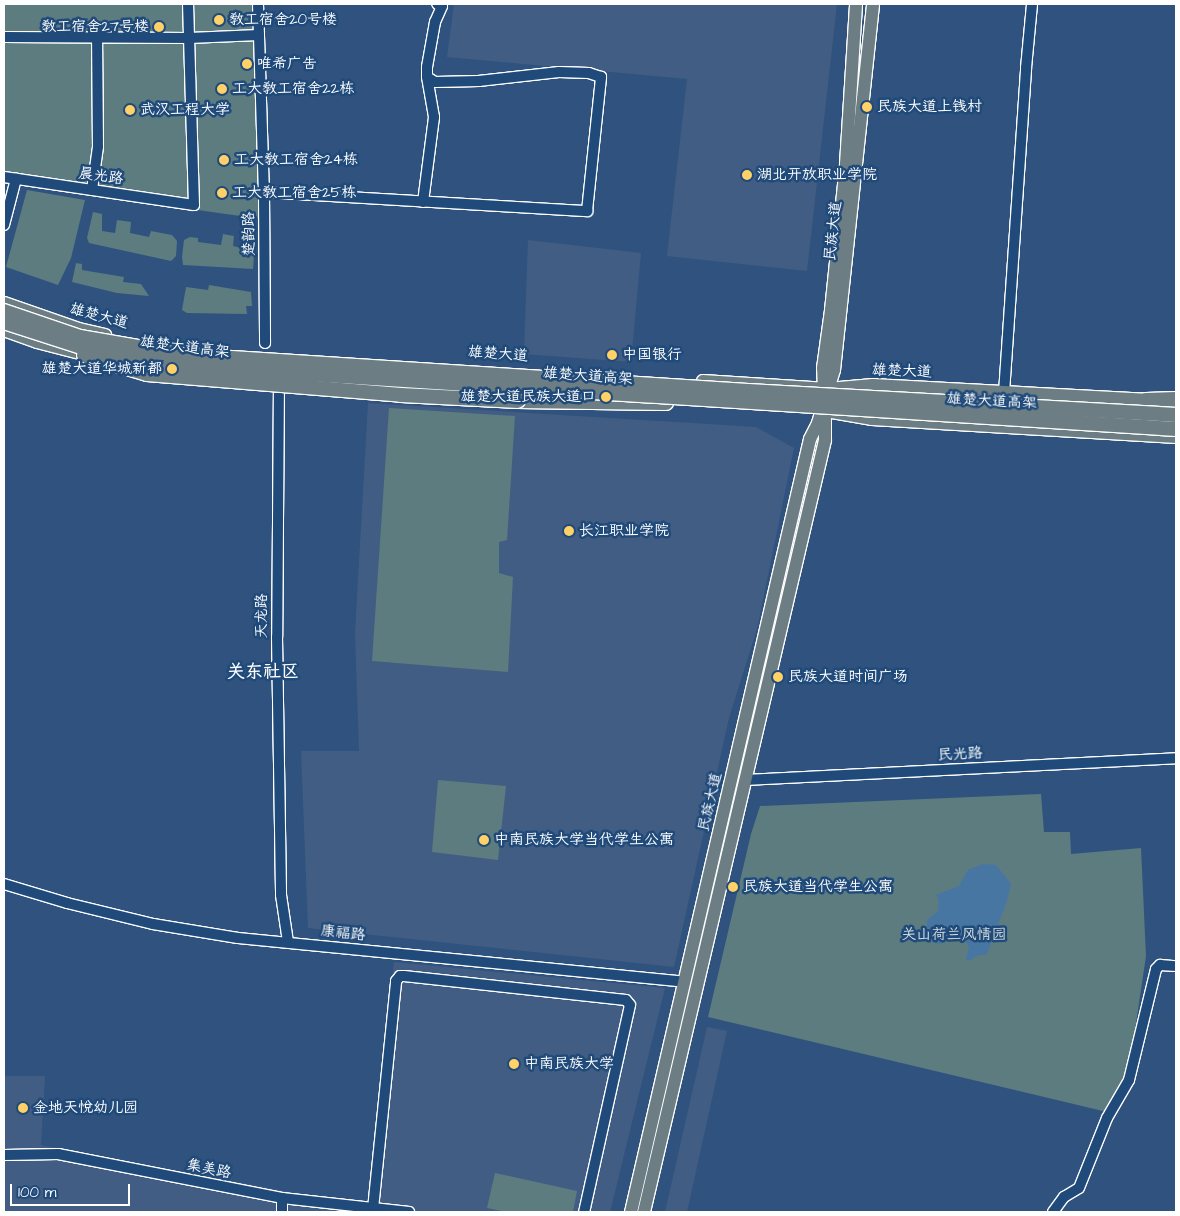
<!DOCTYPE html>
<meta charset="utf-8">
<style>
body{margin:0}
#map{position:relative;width:1180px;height:1216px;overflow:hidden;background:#2f537e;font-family:"Architects Daughter","LXGW WenKai TC",sans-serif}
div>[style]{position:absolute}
.built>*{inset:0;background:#425d83}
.green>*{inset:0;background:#5c7c80}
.water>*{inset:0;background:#4776a3}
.roads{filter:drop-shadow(1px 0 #fff) drop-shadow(-1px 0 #fff) drop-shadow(0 1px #fff) drop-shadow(0 -1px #fff)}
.minor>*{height:10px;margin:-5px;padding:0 5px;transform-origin:5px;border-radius:5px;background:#1f4a7a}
.major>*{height:12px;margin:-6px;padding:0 6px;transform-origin:6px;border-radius:6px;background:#6c7e84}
.highway>*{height:14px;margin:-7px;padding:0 7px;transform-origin:7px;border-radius:7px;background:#6c7e84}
.bridges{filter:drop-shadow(1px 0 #fff) drop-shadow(-1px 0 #fff) drop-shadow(0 1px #fff) drop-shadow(0 -1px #fff)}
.highway-bridge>*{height:14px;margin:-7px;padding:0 7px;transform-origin:7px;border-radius:7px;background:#6c7e84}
.dots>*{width:14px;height:14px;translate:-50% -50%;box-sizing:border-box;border:2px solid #1f4a7a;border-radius:50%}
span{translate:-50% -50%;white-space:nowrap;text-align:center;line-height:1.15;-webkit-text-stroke:5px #1f4a7a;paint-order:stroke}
.poi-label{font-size:15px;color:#fff}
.left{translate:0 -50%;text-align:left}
.right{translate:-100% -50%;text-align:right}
.street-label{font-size:15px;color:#fff}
.park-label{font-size:15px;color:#d6dedf}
.quarter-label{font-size:18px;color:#fff;font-weight:700}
.frame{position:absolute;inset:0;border:5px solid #fff;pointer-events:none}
.scale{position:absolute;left:10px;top:1184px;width:120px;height:22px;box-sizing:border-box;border:2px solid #fff;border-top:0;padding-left:6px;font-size:15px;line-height:18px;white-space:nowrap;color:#fff;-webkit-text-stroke:4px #1f4a7a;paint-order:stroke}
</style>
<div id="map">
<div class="built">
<div style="clip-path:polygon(454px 4px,837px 4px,807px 271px,667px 256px,687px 79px,447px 57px)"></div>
<div style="clip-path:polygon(528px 240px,641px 253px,631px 362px,524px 354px)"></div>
<div style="clip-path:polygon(368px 403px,756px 427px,794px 448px,757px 629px,729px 718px,674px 967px,308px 928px,301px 751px,359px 751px,355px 633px)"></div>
<div style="clip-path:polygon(394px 962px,665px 988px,610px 1212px,4px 1212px,4px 1076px,45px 1076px,41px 1145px,301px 1194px,367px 1202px)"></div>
<div style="clip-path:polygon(707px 1027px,727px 1031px,687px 1212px,665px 1212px)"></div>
</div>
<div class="green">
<div style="clip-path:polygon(4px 4px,252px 4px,261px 219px,21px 185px,16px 179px,4px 177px)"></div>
<div style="clip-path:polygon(27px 190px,85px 200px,71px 258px,58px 285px,6px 267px)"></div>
<div style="clip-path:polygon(93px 212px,102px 214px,102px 231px,115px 233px,117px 220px,131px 222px,130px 233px,149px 237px,151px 231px,172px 235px,177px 241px,176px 256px,171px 261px,89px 243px,87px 238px)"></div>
<div style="clip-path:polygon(223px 234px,234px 236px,233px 246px,249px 250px,251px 242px,255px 242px,253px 269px,183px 265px,182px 257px,184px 240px,190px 237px,198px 238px,198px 242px,221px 245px)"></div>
<div style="clip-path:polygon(76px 263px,82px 264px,82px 270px,124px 277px,123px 282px,141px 284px,149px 296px,117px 293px,72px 282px)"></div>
<div style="clip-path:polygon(209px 285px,251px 292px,252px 306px,246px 306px,247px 314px,187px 313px,182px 310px,186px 287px,208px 290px)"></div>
<div style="clip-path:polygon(389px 408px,515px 416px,507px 540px,499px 542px,499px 573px,513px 577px,508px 672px,372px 661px)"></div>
<div style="clip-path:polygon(438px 780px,506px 786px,498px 860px,432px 852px)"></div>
<div style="clip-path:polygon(1041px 794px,1044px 832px,1070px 832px,1071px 854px,1141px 848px,1146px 956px,1129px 1070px,1107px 1112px,708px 1017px,751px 834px,760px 806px)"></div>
<div style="clip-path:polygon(495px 1173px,577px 1191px,573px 1212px,506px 1212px,487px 1208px)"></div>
</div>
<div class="water">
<div style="clip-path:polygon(983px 864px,996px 865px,1011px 884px,1007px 901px,987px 954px,976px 956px,969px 961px,966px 959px,969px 948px,967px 943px,961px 939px,952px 939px,940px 944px,932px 942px,927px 931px,927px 920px,938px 911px,939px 902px,936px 895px,959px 886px,968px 870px)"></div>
</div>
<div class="roads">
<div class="minor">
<div style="left:258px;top:4px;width:188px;rotate:88.2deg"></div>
<div style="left:264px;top:192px;width:151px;rotate:89.6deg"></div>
<div style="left:4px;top:37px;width:185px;rotate:0.3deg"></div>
<div style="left:189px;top:38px;width:70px;rotate:-2.5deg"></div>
<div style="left:4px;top:177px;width:192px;rotate:8.4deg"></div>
<div style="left:194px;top:205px;width:201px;rotate:-91.7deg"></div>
<div style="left:92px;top:190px;width:43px;rotate:-82.1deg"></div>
<div style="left:98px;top:147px;width:111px;rotate:-90.5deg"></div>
<div style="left:264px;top:192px;width:324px;rotate:3.4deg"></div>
<div style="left:587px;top:211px;width:135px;rotate:-84deg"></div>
<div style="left:601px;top:77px;width:13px;rotate:-162deg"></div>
<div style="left:589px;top:73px;width:30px;rotate:-178deg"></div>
<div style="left:559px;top:72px;width:81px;rotate:173.6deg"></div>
<div style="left:479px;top:81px;width:44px;rotate:178.7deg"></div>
<div style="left:435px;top:82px;width:9px;rotate:-148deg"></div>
<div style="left:427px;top:77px;width:10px;rotate:-90deg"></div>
<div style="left:427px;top:67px;width:46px;rotate:-79.9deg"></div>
<div style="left:435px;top:22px;width:17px;rotate:-66deg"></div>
<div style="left:442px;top:6px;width:5px;rotate:-158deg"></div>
<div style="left:423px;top:202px;width:86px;rotate:-82.6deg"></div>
<div style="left:434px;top:117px;width:41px;rotate:-99.9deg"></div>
<div style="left:4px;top:225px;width:48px;rotate:-75.4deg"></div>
<div style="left:279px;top:379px;width:258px;rotate:90.4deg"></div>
<div style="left:277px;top:637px;width:258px;rotate:89.1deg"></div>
<div style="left:281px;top:895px;width:48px;rotate:81.5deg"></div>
<div style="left:1004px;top:393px;width:326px;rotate:-86.1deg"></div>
<div style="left:1026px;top:68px;width:64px;rotate:-84.6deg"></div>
<div style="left:745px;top:780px;width:432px;rotate:-2.9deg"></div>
<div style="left:4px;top:884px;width:66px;rotate:16.8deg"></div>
<div style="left:67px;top:903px;width:89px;rotate:13.7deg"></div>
<div style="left:153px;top:924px;width:86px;rotate:9.4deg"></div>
<div style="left:238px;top:938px;width:449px;rotate:5.6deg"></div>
<div style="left:4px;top:1155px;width:54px;rotate:-1.1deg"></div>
<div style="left:58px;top:1154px;width:228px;rotate:11.1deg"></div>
<div style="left:282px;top:1198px;width:128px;rotate:6.3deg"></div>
<div style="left:373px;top:1209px;width:229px;rotate:-84.2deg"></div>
<div style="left:396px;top:981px;width:6px;rotate:-51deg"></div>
<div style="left:400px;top:976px;width:4px"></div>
<div style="left:404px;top:976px;width:223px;rotate:6.2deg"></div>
<div style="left:626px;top:1000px;width:6px;rotate:51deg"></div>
<div style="left:630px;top:1005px;width:212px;rotate:102.5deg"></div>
<div style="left:282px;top:1212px;width:14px;rotate:-90deg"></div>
<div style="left:1053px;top:1212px;width:19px;rotate:-54deg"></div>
<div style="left:1064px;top:1197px;width:17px;rotate:-31deg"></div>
<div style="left:1079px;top:1188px;width:75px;rotate:-68.2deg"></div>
<div style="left:1107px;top:1118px;width:44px;rotate:-59.9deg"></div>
<div style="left:1129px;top:1080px;width:114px;rotate:-76.3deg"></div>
<div style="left:1156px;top:969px;width:6px;rotate:-45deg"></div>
<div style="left:1160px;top:965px;width:16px;rotate:4deg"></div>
</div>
<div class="major">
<div style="left:4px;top:303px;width:79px;rotate:19.1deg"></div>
<div style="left:79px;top:329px;width:27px;rotate:13deg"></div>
<div style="left:4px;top:330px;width:35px;rotate:20deg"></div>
<div style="left:37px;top:342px;width:44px;rotate:14.3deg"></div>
<div style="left:129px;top:364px;width:40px;rotate:8.5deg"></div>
<div style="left:703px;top:381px;width:125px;rotate:3.7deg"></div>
<div style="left:828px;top:389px;width:45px;rotate:-5.1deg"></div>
<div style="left:873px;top:385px;width:273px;rotate:3.1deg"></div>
<div style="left:1146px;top:400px;width:31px;rotate:13deg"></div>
<div style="left:824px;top:392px;width:24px;rotate:-92deg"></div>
<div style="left:823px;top:368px;width:59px;rotate:-82.1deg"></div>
<div style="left:831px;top:310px;width:147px;rotate:-84.1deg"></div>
<div style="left:846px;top:164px;width:160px;rotate:-86.4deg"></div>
<div style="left:832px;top:412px;width:41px;rotate:9.9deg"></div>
<div style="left:872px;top:419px;width:305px;rotate:3.4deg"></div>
<div style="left:631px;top:1212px;width:793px;rotate:-76.96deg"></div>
<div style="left:810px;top:439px;width:18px;rotate:-63deg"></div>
<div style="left:818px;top:423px;width:55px;rotate:-73.2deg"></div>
<div style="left:834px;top:370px;width:368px;rotate:-83.9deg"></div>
<div style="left:644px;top:1212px;width:793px;rotate:-76.8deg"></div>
<div style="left:825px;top:440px;width:28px;rotate:-90deg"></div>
</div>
<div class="highway">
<div style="left:1146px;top:400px;width:30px;rotate:-2deg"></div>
<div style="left:518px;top:401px;width:148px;rotate:0.8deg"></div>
</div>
</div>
<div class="bridges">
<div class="highway-bridge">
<div style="left:4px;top:311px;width:80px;rotate:18.9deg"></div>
<div style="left:80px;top:337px;width:107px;rotate:9.7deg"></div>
<div style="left:185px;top:355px;width:564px;rotate:3.66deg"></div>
<div style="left:748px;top:391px;width:429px;rotate:3.2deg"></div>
<div style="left:4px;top:322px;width:84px;rotate:18deg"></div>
<div style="left:84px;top:348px;width:101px;rotate:10.3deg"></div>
<div style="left:183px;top:366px;width:995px;rotate:3.63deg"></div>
<div style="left:84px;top:355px;width:66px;rotate:16.8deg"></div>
<div style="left:147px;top:374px;width:255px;rotate:4.7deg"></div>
<div style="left:401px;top:395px;width:117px;rotate:2.9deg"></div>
</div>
</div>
<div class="dots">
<div style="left:219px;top:20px;background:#ffd166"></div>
<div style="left:159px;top:27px;background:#ffd166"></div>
<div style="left:247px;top:64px;background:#ffd166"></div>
<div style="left:222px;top:89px;background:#ffd166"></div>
<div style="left:867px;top:107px;background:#ffd166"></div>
<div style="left:130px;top:110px;background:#ffd166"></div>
<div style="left:224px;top:160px;background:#ffd166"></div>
<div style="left:747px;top:175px;background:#ffd166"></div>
<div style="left:222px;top:193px;background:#ffd166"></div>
<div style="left:612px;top:355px;background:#ffd166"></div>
<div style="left:172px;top:369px;background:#ffd166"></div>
<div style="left:606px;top:397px;background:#ffd166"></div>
<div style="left:569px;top:531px;background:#ffd166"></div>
<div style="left:778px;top:677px;background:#ffd166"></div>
<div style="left:484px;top:840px;background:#ffd166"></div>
<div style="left:733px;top:887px;background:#ffd166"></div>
<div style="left:514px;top:1064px;background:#ffd166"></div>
<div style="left:23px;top:1108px;background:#ffd166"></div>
</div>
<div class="poi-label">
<span class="left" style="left:229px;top:20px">教工宿舍20号楼</span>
<span class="right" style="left:149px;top:27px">教工宿舍27号楼</span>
<span class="left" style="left:257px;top:64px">唯希广告</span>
<span class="left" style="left:232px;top:89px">工大教工宿舍22栋</span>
<span class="left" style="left:877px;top:107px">民族大道上钱村</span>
<span class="left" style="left:140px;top:110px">武汉工程大学</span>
<span class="left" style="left:234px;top:160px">工大教工宿舍24栋</span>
<span class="left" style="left:757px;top:175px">湖北开放职业学院</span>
<span class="left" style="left:232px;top:193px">工大教工宿舍25栋</span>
<span class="left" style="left:622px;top:355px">中国银行</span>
<span class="right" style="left:162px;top:369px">雄楚大道华城新都</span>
<span class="right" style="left:596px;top:397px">雄楚大道民族大道口</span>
<span class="left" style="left:579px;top:531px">长江职业学院</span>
<span class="left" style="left:788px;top:677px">民族大道时间广场</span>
<span class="left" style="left:494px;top:840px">中南民族大学当代学生公寓</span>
<span class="left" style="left:743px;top:887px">民族大道当代学生公寓</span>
<span class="left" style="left:524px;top:1064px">中南民族大学</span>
<span class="left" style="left:33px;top:1108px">金地天悦幼儿园</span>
</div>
<div class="street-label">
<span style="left:101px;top:176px;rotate:8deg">晨光路</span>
<span style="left:833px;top:231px;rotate:-84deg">民族大道</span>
<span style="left:249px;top:234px;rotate:-91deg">楚韵路</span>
<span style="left:99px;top:316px;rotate:15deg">雄楚大道</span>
<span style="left:185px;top:347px;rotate:7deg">雄楚大道高架</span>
<span style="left:498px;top:354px;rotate:4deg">雄楚大道</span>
<span style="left:902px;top:371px;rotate:2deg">雄楚大道</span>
<span style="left:588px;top:376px;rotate:4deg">雄楚大道高架</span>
<span style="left:992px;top:401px;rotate:3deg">雄楚大道高架</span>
<span style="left:262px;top:616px;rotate:-90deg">天龙路</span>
<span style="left:960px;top:754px;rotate:-3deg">民光路</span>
<span style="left:710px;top:802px;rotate:-77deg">民族大道</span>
<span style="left:343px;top:933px;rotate:6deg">康福路</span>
<span style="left:209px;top:1169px;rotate:11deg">集美路</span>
</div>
<div class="park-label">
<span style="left:954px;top:935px">关山荷兰风情园</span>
</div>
<div class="quarter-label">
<span style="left:263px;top:672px">关东社区</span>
</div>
<div class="frame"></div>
<div class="scale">100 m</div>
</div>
